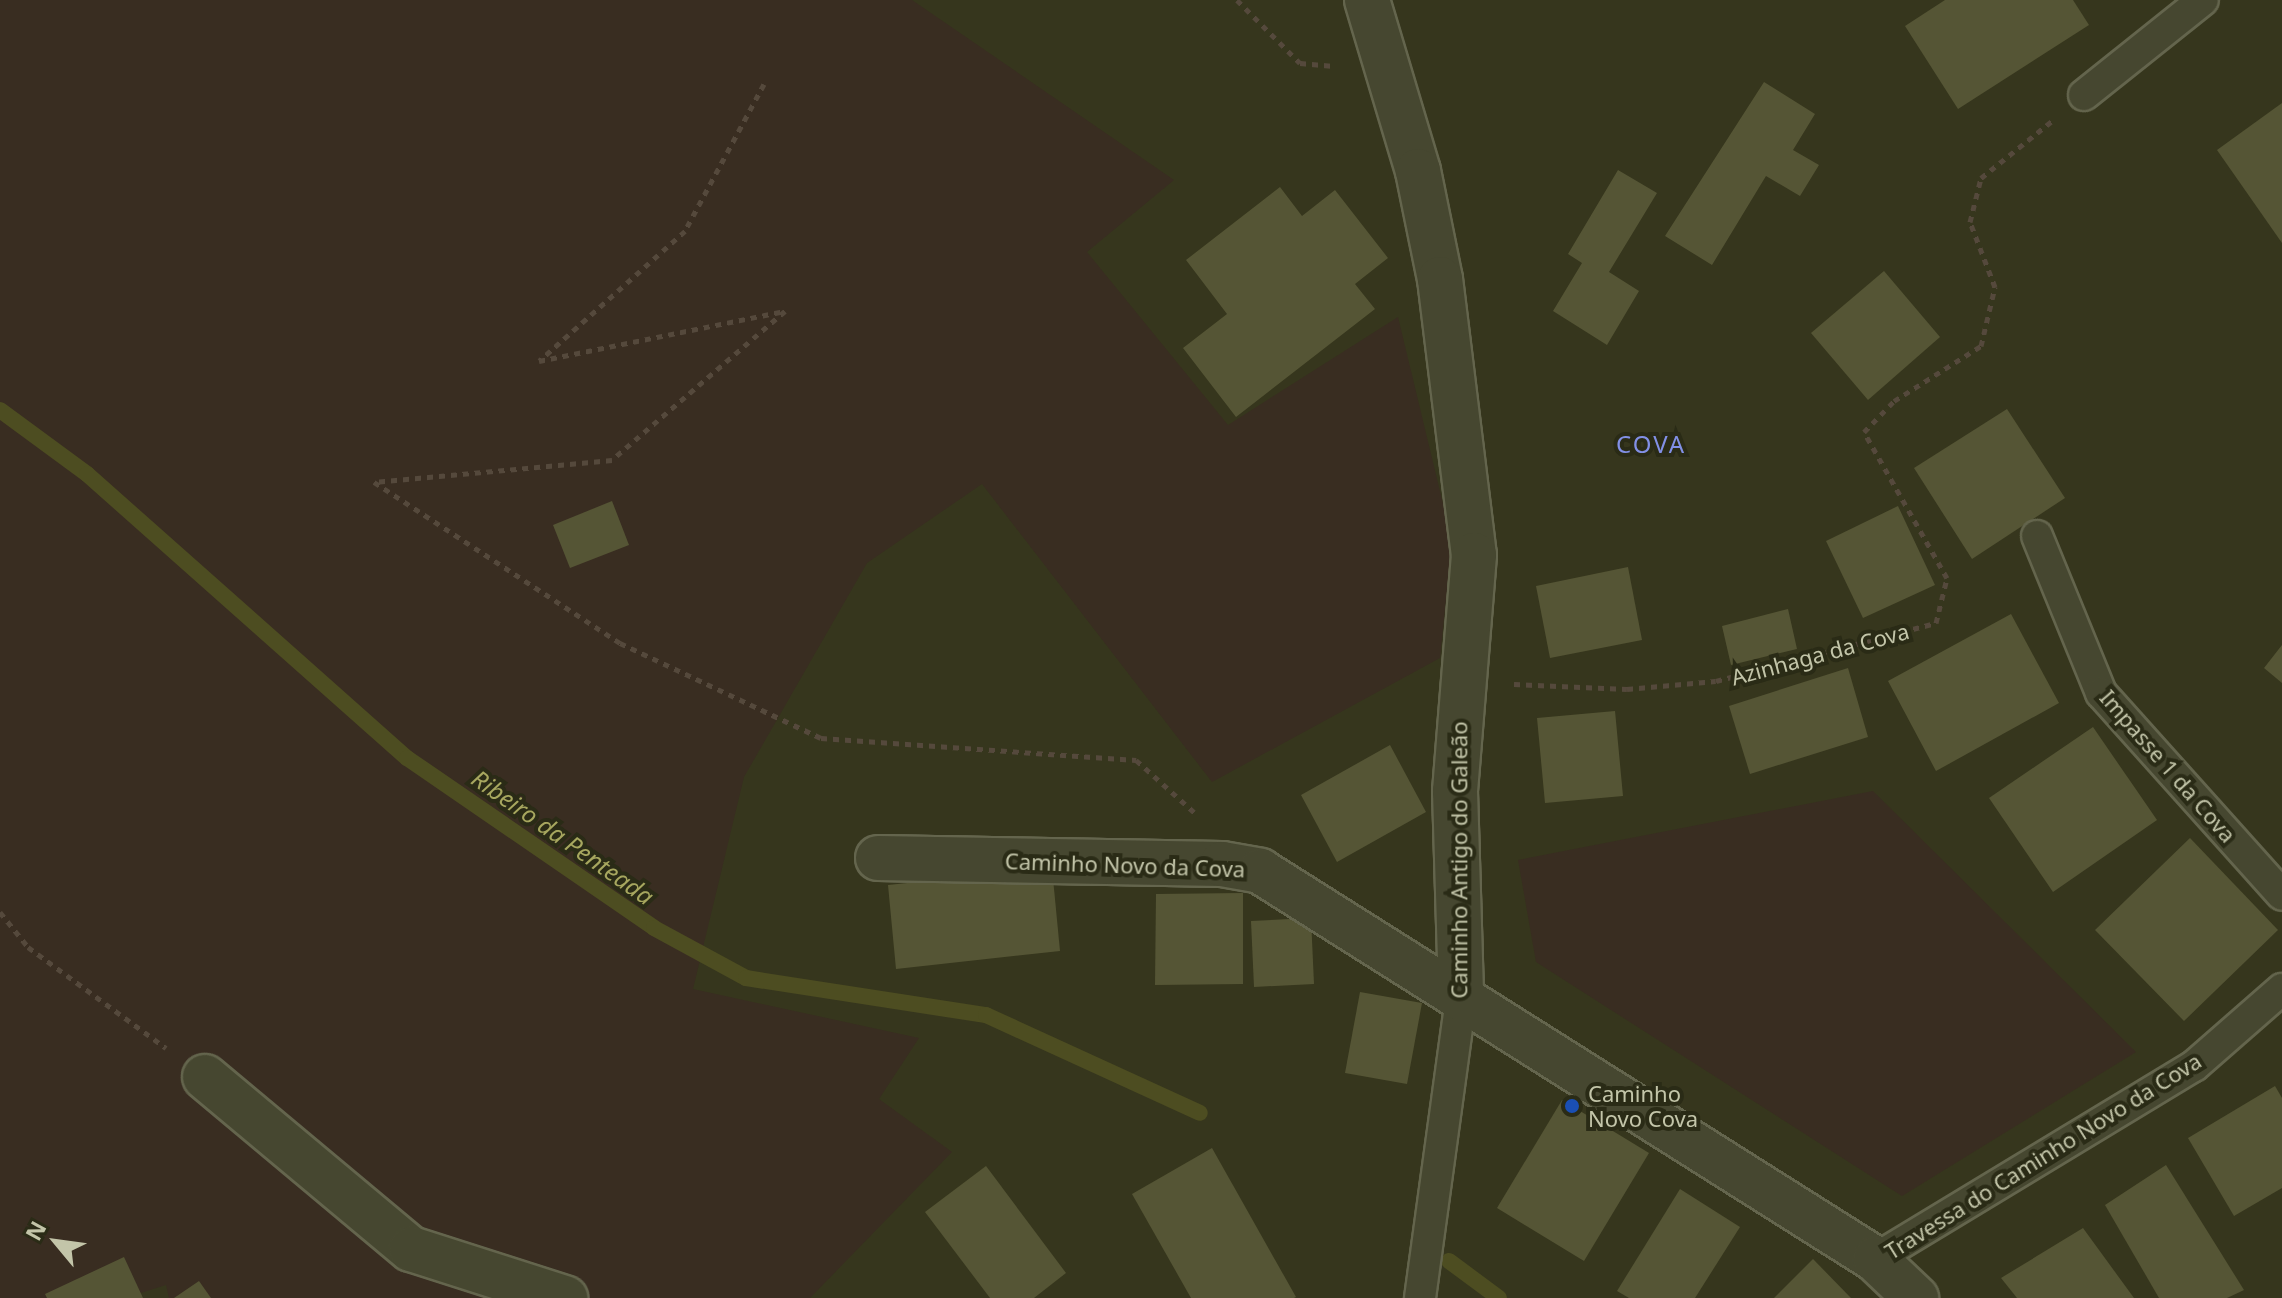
<!DOCTYPE html>
<meta charset="utf-8">
<style>
body{margin:0}
#map{position:relative;width:2282px;height:1298px;overflow:hidden;background:#36361d;font-family:"Noto Sans",sans-serif}
div>[style]{position:absolute}
.green>*{inset:0;background:#392d21}
.stream>*{height:16px;margin:-8px;padding:0 8px;transform-origin:8px;border-radius:8px;background:#4d4d21}
.building>*{inset:0;background:#555535}
.path>*{height:5px;margin-top:-2.5px;transform-origin:0;background:repeating-linear-gradient(90deg,#55493c 0 6px,transparent 0 12px)}
.roads{filter:drop-shadow(2px 0 #64654d) drop-shadow(-2px 0 #64654d) drop-shadow(0 2px #64654d) drop-shadow(0 -2px #64654d)}
.service>*{height:30px;margin:-15px;padding:0 15px;transform-origin:15px;border-radius:15px;background:#464730}
.minor>*{height:44px;margin:-22px;padding:0 22px;transform-origin:22px;border-radius:22px;background:#464730}
.dots>*{width:22px;height:22px;translate:-50% -50%;box-sizing:border-box;border:4px solid #2a2b16;border-radius:50%}
span{translate:-50% -50%;white-space:nowrap;text-align:center;line-height:1.15;-webkit-text-stroke:8px #2a2b16;paint-order:stroke}
.street-label{font-size:22px;color:#c3c5a9}
.poi-label{font-size:22px;color:#c3c5a9}
.left{translate:0 -50%;text-align:left}
.neighbourhood-label{font-size:24px;color:#8290e6;letter-spacing:2px}
.water-label{font-size:24px;color:#a7a75f;font-style:italic}
.north{position:absolute;left:16px;top:1202px;width:80px;height:80px;-webkit-text-stroke:6px #2a2b16;paint-order:stroke;rotate:299deg;font-size:22px;font-weight:700;line-height:32px;text-align:center;color:#c3c5a9}
.north::after{content:'';display:block;margin:auto;width:28px;height:36px;background:#c3c5a9;clip-path:polygon(50% 0,100% 100%,50% 72%,0 100%)}
</style>
<div id="map">
<div class="green">
<div style="clip-path:polygon(0 0,912px 0,1174px 180px,1087px 252px,1228px 425px,1398px 317px,1452px 541px,1440px 658px,1212px 782px,982px 484px,867px 563px,744px 777px,693px 989px,919px 1038px,879px 1099px,952px 1152px,810px 1298px,169px 1298px,166px 1285px,125px 1298px,0 1298px)"></div>
<div style="clip-path:polygon(1873px 791px,2136px 1052px,1902px 1196px,1536px 962px,1518px 860px)"></div>
</div>
<div class="stream">
<div style="left:0;top:410px;width:108px;rotate:36.3deg"></div>
<div style="left:87px;top:474px;width:428px;rotate:41.6deg"></div>
<div style="left:407px;top:758px;width:300px;rotate:34.5deg"></div>
<div style="left:654px;top:928px;width:105px;rotate:28.5deg"></div>
<div style="left:746px;top:978px;width:243px;rotate:8.8deg"></div>
<div style="left:986px;top:1015px;width:235px;rotate:24.6deg"></div>
<div style="left:1449px;top:1261px;width:62px;rotate:36.5deg"></div>
</div>
<div class="building">
<div style="clip-path:polygon(1945px 0,2073px 0,2089px 25px,1958px 109px,1905px 26px)"></div>
<div style="clip-path:polygon(1764px 82px,1815px 114px,1793px 150px,1819px 165px,1800px 196px,1766px 176px,1712px 265px,1665px 236px)"></div>
<div style="clip-path:polygon(2282px 103px,2282px 243px,2217px 150px)"></div>
<div style="clip-path:polygon(1618px 170px,1657px 193px,1609px 272px,1639px 291px,1607px 345px,1553px 311px,1582px 263px,1568px 254px)"></div>
<div style="clip-path:polygon(1280px 187px,1302px 216px,1335px 190px,1388px 258px,1355px 284px,1375px 309px,1236px 417px,1183px 348px,1227px 314px,1186px 260px)"></div>
<div style="clip-path:polygon(1884px 271px,1940px 337px,1868px 400px,1811px 333px)"></div>
<div style="clip-path:polygon(2007px 409px,2065px 498px,1972px 559px,1914px 468px)"></div>
<div style="clip-path:polygon(612px 501px,629px 545px,570px 568px,553px 525px)"></div>
<div style="clip-path:polygon(1898px 506px,1935px 585px,1863px 618px,1826px 541px)"></div>
<div style="clip-path:polygon(1628px 567px,1642px 640px,1550px 658px,1536px 586px)"></div>
<div style="clip-path:polygon(1788px 609px,1797px 649px,1731px 665px,1722px 626px)"></div>
<div style="clip-path:polygon(2011px 614px,2059px 703px,1936px 771px,1888px 681px)"></div>
<div style="clip-path:polygon(2282px 645px,2282px 683px,2264px 668px)"></div>
<div style="clip-path:polygon(1848px 668px,1868px 737px,1750px 774px,1729px 706px)"></div>
<div style="clip-path:polygon(1615px 711px,1623px 796px,1545px 803px,1537px 718px)"></div>
<div style="clip-path:polygon(2093px 727px,2157px 820px,2053px 892px,1989px 798px)"></div>
<div style="clip-path:polygon(1390px 745px,1426px 812px,1337px 862px,1301px 795px)"></div>
<div style="clip-path:polygon(2190px 838px,2278px 930px,2184px 1021px,2095px 930px)"></div>
<div style="clip-path:polygon(1052px 868px,1060px 951px,896px 969px,888px 885px)"></div>
<div style="clip-path:polygon(1243px 893px,1243px 984px,1155px 985px,1156px 894px)"></div>
<div style="clip-path:polygon(1311px 918px,1314px 984px,1254px 987px,1251px 921px)"></div>
<div style="clip-path:polygon(1360px 992px,1422px 1003px,1407px 1084px,1345px 1073px)"></div>
<div style="clip-path:polygon(2275px 1086px,2282px 1098px,2282px 1188px,2234px 1216px,2188px 1138px)"></div>
<div style="clip-path:polygon(1562px 1100px,1649px 1153px,1584px 1261px,1497px 1208px)"></div>
<div style="clip-path:polygon(1212px 1148px,1296px 1297px,1294px 1298px,1191px 1298px,1132px 1194px)"></div>
<div style="clip-path:polygon(2166px 1165px,2244px 1290px,2227px 1298px,2159px 1298px,2105px 1205px)"></div>
<div style="clip-path:polygon(986px 1166px,1066px 1273px,1034px 1298px,990px 1298px,925px 1212px)"></div>
<div style="clip-path:polygon(1680px 1189px,1740px 1227px,1695px 1298px,1629px 1298px,1617px 1291px)"></div>
<div style="clip-path:polygon(2083px 1228px,2134px 1298px,2017px 1298px,2001px 1278px)"></div>
<div style="clip-path:polygon(124px 1257px,143px 1298px,47px 1298px,45px 1294px)"></div>
<div style="clip-path:polygon(1813px 1259px,1851px 1298px,1774px 1298px)"></div>
<div style="clip-path:polygon(199px 1281px,211px 1298px,174px 1298px)"></div>
</div>
<div class="path">
<div style="left:1237px;top:0;width:89px;rotate:45deg"></div>
<div style="left:1300px;top:63px;width:34px;rotate:5deg"></div>
<div style="left:764px;top:84px;width:167px;rotate:118.3deg"></div>
<div style="left:685px;top:231px;width:195px;rotate:138.3deg"></div>
<div style="left:539px;top:361px;width:251px;rotate:-11.5deg"></div>
<div style="left:785px;top:311px;width:228px;rotate:139.3deg"></div>
<div style="left:612px;top:460px;width:239px;rotate:174.7deg"></div>
<div style="left:374px;top:482px;width:294px;rotate:33.2deg"></div>
<div style="left:620px;top:643px;width:222px;rotate:25.3deg"></div>
<div style="left:821px;top:738px;width:316px;rotate:4deg"></div>
<div style="left:1136px;top:760px;width:78px;rotate:41.9deg"></div>
<div style="left:1514px;top:684px;width:113px;rotate:2.5deg"></div>
<div style="left:1627px;top:689px;width:89px;rotate:-5.1deg"></div>
<div style="left:1716px;top:681px;width:228px;rotate:-14.8deg"></div>
<div style="left:1936px;top:623px;width:46px;rotate:-76.3deg"></div>
<div style="left:1947px;top:578px;width:168px;rotate:-119.6deg"></div>
<div style="left:1864px;top:432px;width:43px;rotate:-45.9deg"></div>
<div style="left:1894px;top:401px;width:103px;rotate:-32.3deg"></div>
<div style="left:1981px;top:346px;width:61px;rotate:-76.7deg"></div>
<div style="left:1995px;top:287px;width:70px;rotate:-111deg"></div>
<div style="left:1970px;top:222px;width:45px;rotate:-76deg"></div>
<div style="left:1981px;top:178px;width:91px;rotate:-38.8deg"></div>
<div style="left:0;top:912px;width:45px;rotate:51.3deg"></div>
<div style="left:28px;top:947px;width:171px;rotate:36.2deg"></div>
</div>
<div class="roads">
<div class="service">
<div style="left:2084px;top:95px;width:152px;rotate:-38.6deg"></div>
<div style="left:2037px;top:536px;width:170px;rotate:67.8deg"></div>
<div style="left:2101px;top:693px;width:271px;rotate:48.1deg"></div>
<div style="left:1875px;top:1259px;width:373px;rotate:-31.2deg"></div>
<div style="left:2194px;top:1066px;width:117px;rotate:-41.2deg"></div>
<div style="left:1420px;top:1298px;width:303px;rotate:-82.2deg"></div>
</div>
<div class="minor">
<div style="left:1367px;top:0;width:178px;rotate:73.4deg"></div>
<div style="left:1418px;top:171px;width:110px;rotate:78.5deg"></div>
<div style="left:1440px;top:279px;width:278px;rotate:83deg"></div>
<div style="left:1474px;top:555px;width:237px;rotate:94.6deg"></div>
<div style="left:1455px;top:791px;width:207px;rotate:88.3deg"></div>
<div style="left:878px;top:858px;width:344px;rotate:1deg"></div>
<div style="left:1222px;top:864px;width:39px;rotate:10deg"></div>
<div style="left:1260px;top:871px;width:727px;rotate:32.25deg"></div>
<div style="left:1875px;top:1259px;width:57px;rotate:43.6deg"></div>
<div style="left:205px;top:1077px;width:268px;rotate:39.9deg"></div>
<div style="left:411px;top:1249px;width:162px;rotate:17.7deg"></div>
</div>
</div>
<div class="dots">
<div style="left:1572px;top:1106px;background:#1a4fb4"></div>
</div>
<div class="street-label">
<span style="left:1820px;top:654px;rotate:-15deg">Azinhaga da Cova</span>
<span style="left:2168px;top:766px;rotate:49deg">Impasse 1 da Cova</span>
<span style="left:1459px;top:860px;rotate:-90deg">Caminho Antigo do Galeão</span>
<span style="left:1125px;top:865px;rotate:2deg">Caminho Novo da Cova</span>
<span style="left:2043px;top:1156px;rotate:-32deg">Travessa do Caminho Novo da Cova</span>
</div>
<div class="poi-label">
<span class="left" style="left:1588px;top:1106px">Caminho<br>Novo Cova</span>
</div>
<div class="neighbourhood-label">
<span style="left:1651px;top:444px">COVA</span>
</div>
<div class="water-label">
<span style="left:563px;top:837px;rotate:35deg">Ribeiro da Penteada</span>
</div>
<div class="north">N</div>
</div>
